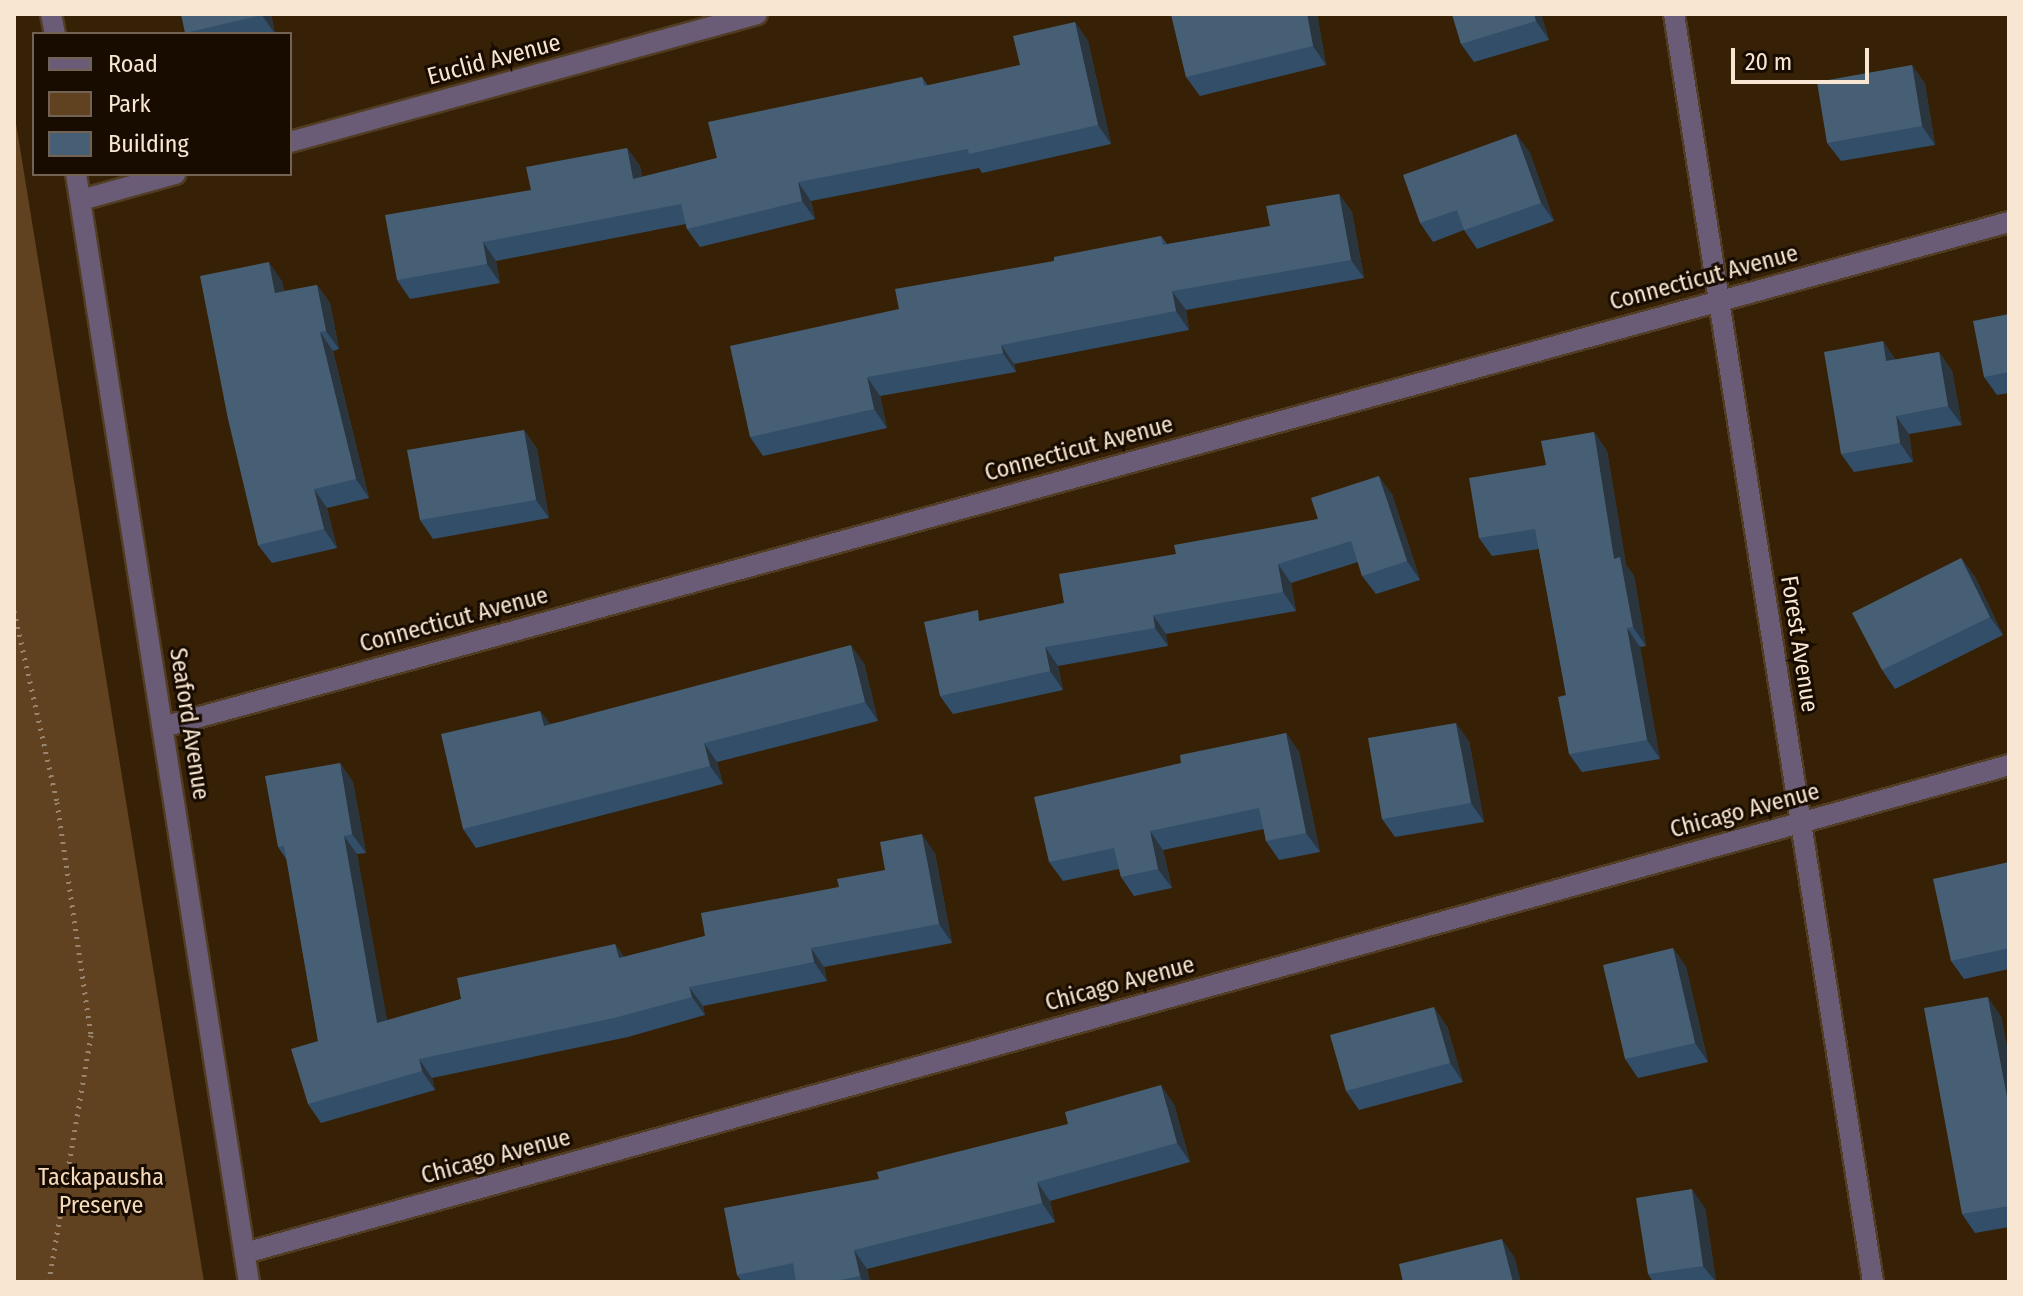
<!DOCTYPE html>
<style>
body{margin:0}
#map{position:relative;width:2023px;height:1296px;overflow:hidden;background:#362106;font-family:"Fira Sans Condensed",sans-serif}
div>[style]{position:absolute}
.green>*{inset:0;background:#604220}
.path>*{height:5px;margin-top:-2.5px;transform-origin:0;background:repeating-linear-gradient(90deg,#99856e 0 2px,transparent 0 8px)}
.roads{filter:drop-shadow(2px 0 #513d23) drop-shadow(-2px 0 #513d23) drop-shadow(0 2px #513d23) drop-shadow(0 -2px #513d23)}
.minor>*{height:20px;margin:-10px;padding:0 10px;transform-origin:10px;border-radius:10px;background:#6a5c76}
.wall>*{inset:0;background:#324e69}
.shaded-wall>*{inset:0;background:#2b353d}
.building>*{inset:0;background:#475f74}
span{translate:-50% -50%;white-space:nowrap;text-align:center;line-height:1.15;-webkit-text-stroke:6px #180c01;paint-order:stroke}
.street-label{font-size:24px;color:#f8e6d3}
.park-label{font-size:24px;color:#f6dabc}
.frame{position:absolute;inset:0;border:16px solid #f8e6d3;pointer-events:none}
.legend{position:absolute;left:32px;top:32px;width:260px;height:144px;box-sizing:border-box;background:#180c01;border:2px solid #726355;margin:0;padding:10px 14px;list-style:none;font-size:24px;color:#f8e6d3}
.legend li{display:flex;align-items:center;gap:16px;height:40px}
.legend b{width:40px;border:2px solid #726355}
.scale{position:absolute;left:1731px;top:48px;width:138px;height:36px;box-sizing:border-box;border:4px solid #f8e6d3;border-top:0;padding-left:10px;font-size:24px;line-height:28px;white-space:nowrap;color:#f8e6d3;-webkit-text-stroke:6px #180c01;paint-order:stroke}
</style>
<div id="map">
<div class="green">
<div style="clip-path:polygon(14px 111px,204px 1282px,14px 1282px)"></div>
</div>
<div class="path">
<div style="left:14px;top:611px;width:196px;rotate:77.3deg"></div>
<div style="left:57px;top:802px;width:235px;rotate:81.7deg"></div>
<div style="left:91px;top:1035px;width:251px;rotate:99.7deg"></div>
</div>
<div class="roads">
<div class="minor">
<div style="left:51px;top:14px;width:20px;rotate:79deg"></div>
<div style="left:1674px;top:14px;width:1284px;rotate:81.08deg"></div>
<div style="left:290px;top:142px;width:484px;rotate:-15.3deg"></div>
<div style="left:76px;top:174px;width:1121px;rotate:81.13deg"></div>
<div style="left:81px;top:200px;width:98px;rotate:-15.5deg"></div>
<div style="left:163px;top:727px;width:1914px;rotate:-15.3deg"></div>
<div style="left:245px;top:1253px;width:1830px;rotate:-15.46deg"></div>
</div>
</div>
<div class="wall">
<div style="clip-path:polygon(181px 14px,271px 14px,275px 34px,186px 34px)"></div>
<div style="clip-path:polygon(1171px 14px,1317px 14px,1326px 65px,1200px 96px,1186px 77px)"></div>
<div style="clip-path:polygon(1452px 14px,1541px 14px,1549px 40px,1474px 62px,1461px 44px)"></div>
<div style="clip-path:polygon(1075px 22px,1088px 41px,1111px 144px,982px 173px,979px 168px,811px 201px,815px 219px,700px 247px,687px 229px,686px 224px,496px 261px,500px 283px,410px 299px,397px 280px,531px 190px,627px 148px,640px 166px,642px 177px,717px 158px,922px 77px,928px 86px,1020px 65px)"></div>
<div style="clip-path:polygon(1912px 65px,1925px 84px,1935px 145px,1841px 161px,1827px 143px)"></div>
<div style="clip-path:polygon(1516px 134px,1530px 153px,1554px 221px,1477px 249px,1464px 230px,1433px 242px,1420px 223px)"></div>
<div style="clip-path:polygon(1339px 194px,1352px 212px,1364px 278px,1186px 310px,1189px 330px,1014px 364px,1016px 372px,880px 396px,887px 428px,763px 456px,750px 437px,899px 309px,1054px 261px,1161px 236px,1167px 244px,1270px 226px)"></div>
<div style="clip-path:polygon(282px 281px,284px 291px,317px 285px,330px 303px,339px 349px,333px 351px,369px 498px,327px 508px,337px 548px,272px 563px,258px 545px)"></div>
<div style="clip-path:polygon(2009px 314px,2009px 393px,1997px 395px,1984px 377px)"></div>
<div style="clip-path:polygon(1883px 341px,1895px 360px,1939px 352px,1952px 371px,1962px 425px,1909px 434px,1913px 462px,1854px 472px,1841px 454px)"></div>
<div style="clip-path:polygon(524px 430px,537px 449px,549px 518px,433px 539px,420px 520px)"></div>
<div style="clip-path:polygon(1594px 432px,1607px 451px,1626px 565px,1634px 576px,1646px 646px,1640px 647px,1660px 759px,1582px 772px,1569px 754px,1566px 695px,1539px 549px,1492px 556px,1479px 538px,1546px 465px)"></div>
<div style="clip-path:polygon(1392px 494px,1420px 580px,1376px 594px,1362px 576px,1358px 562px,1291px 583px,1296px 611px,1166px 634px,1168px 646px,1058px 666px,1063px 690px,953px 714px,940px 696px,984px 620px,1064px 603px,1176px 554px,1318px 519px)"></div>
<div style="clip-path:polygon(1961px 558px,1975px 577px,2003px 635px,1895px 689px,1882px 670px)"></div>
<div style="clip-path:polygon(864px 663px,878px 721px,717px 762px,723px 784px,476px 848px,463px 829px,540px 711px,550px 724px)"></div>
<div style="clip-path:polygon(1286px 733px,1299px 752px,1320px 852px,1279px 860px,1266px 841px,1264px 829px,1163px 850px,1172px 888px,1134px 896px,1121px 877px,1119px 869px,1063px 881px,1049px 862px,1181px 763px)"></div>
<div style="clip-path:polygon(1469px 741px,1484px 822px,1395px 837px,1382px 819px)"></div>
<div style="clip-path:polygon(340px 763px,353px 782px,366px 853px,357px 854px,387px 1021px,461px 999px,615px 944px,624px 957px,705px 936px,885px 870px,935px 853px,952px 943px,824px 967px,827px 981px,703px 1006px,705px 1015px,628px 1037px,432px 1078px,435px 1090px,321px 1123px,308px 1104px,318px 1041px,287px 860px,278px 847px)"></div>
<div style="clip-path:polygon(2009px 862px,2009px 969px,1964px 979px,1951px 961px)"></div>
<div style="clip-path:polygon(1673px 948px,1686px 967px,1708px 1062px,1638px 1078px,1625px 1059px)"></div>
<div style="clip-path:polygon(2001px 1016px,2009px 1059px,2009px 1227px,1975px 1233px,1962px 1214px)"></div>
<div style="clip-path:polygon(1447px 1026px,1463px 1082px,1359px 1110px,1346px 1091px)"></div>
<div style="clip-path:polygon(1174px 1104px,1190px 1162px,1050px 1201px,1055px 1222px,867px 1269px,870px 1282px,742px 1282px,737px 1275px,879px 1179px)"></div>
<div style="clip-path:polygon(1705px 1208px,1716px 1282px,1653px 1282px,1648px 1274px)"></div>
</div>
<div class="shaded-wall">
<div style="clip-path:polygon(262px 14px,271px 14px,275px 34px,262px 15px)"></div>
<div style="clip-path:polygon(1307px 14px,1317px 14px,1326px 65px,1313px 46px)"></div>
<div style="clip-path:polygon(1534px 14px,1541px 14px,1549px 40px,1536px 21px)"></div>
<div style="clip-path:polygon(1075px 22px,1088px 41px,1111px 144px,1098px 125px)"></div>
<div style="clip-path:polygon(1912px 65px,1925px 84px,1935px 145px,1922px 126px)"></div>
<div style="clip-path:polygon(1516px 134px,1530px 153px,1554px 221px,1541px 203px)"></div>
<div style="clip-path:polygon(627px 148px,640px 166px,646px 198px,633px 179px)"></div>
<div style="clip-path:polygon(798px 182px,811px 201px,815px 219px,802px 201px)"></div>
<div style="clip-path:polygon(1339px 194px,1352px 212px,1364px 278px,1351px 260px)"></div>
<div style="clip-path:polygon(483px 242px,496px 261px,500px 283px,487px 264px)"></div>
<div style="clip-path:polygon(269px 262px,282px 281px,288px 312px,275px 293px)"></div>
<div style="clip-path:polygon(317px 285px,330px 303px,339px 349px,326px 331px)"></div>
<div style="clip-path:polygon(1172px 291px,1186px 310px,1189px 330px,1176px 311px)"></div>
<div style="clip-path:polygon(320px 332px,333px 351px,369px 498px,356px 479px)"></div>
<div style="clip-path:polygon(1883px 341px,1896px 360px,1886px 361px)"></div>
<div style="clip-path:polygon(1001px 345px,1014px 364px,1016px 372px,1003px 353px)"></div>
<div style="clip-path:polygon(1939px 352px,1952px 371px,1962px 425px,1948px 406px)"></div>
<div style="clip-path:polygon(867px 377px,880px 396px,887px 428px,874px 409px)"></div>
<div style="clip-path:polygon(1896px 416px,1909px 434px,1913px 462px,1900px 443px)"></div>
<div style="clip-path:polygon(524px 430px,537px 449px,549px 518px,536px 500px)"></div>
<div style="clip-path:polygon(1594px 432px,1607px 451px,1626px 565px,1634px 576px,1646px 646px,1633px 627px,1614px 559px)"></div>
<div style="clip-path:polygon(1379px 476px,1392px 494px,1420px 580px,1407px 561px)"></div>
<div style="clip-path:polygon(314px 489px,327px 508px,337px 548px,324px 529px)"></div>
<div style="clip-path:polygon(1961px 558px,1975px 577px,2003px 635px,1990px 617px)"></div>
<div style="clip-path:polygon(1278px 564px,1291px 583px,1296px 611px,1283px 592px)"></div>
<div style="clip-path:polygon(1153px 615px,1166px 634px,1168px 646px,1155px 628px)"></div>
<div style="clip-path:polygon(1627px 628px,1640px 647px,1660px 759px,1647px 740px)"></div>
<div style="clip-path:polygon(851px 645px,864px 663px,878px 721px,865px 702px)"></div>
<div style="clip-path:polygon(1045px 647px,1058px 666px,1063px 690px,1050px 671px)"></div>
<div style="clip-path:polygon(540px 711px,554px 730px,544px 726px)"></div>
<div style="clip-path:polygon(1456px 723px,1469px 741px,1484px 822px,1471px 803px)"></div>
<div style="clip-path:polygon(1286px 733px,1299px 752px,1320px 852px,1306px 833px)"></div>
<div style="clip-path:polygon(704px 743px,717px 762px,723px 784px,710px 766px)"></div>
<div style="clip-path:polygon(340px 763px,353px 782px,366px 853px,352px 834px)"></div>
<div style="clip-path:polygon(1150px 831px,1163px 850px,1172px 888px,1158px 869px)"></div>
<div style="clip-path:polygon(922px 834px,935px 853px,952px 943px,939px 924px)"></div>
<div style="clip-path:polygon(344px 836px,357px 854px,391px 1042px,377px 1023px)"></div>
<div style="clip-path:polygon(615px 944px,628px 963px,619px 958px)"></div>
<div style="clip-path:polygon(811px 948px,824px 967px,827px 981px,814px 962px)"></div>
<div style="clip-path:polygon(1673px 948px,1686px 967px,1708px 1062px,1695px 1043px)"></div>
<div style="clip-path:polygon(689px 987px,703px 1006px,705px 1015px,692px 997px)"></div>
<div style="clip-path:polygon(1988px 997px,2001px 1016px,2009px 1059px,2009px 1108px)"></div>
<div style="clip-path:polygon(1434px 1007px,1447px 1026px,1463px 1082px,1450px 1063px)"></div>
<div style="clip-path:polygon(419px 1059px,432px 1078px,435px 1090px,422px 1071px)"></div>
<div style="clip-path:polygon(1161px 1085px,1174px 1104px,1190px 1162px,1177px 1143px)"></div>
<div style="clip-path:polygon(1037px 1182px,1050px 1201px,1055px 1222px,1042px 1203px)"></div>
<div style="clip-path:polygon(1692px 1189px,1705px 1208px,1716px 1282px,1703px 1266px)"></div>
<div style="clip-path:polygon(1502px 1239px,1515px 1258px,1521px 1282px,1513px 1282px)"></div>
<div style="clip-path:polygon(854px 1250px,867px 1269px,870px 1282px,863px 1282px,860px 1276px)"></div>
</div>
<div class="building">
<div style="clip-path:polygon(181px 14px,262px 14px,262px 15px,185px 33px)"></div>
<div style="clip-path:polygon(1171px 14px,1307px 14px,1313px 46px,1186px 77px)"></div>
<div style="clip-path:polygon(1452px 14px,1534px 14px,1536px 21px,1461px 44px)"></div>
<div style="clip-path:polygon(1075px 22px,1098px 125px,969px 154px,968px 149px,798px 182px,802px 201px,687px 229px,681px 204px,483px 242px,487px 264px,397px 280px,385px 215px,531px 190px,526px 167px,627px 148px,633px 179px,717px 158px,708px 122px,922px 77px,924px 86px,1020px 65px,1013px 36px)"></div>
<div style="clip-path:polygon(1912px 65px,1922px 126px,1827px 143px,1817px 82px)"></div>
<div style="clip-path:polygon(1516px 134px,1541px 203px,1464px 230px,1457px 210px,1420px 223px,1403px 175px)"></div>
<div style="clip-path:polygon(1339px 194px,1351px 260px,1172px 291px,1176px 311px,1001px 345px,1003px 353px,867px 377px,874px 409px,750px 437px,730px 346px,899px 309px,895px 289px,1054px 261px,1054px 257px,1161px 236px,1163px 245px,1270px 226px,1266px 206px)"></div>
<div style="clip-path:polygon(269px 262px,275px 293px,317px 285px,326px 331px,320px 332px,356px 479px,314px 489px,324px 529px,258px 545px,228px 419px,200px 276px)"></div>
<div style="clip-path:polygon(2009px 314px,2009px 372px,1984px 377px,1973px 321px)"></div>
<div style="clip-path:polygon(1883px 341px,1886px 361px,1939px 352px,1948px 406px,1896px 416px,1900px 443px,1841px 454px,1824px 352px)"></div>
<div style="clip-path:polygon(524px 430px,536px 500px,420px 520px,407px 450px)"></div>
<div style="clip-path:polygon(1594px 432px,1614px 559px,1620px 557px,1633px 627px,1627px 628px,1647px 740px,1569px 754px,1558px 697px,1566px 695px,1535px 529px,1479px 538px,1469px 478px,1546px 465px,1541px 441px)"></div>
<div style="clip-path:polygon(1379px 476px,1407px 561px,1362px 576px,1351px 541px,1278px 564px,1283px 592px,1153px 615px,1155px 628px,1045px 647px,1050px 671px,940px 696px,924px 622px,978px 610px,979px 621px,1064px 603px,1059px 574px,1176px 554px,1174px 545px,1318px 519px,1311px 498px)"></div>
<div style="clip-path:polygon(1961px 558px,1990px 617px,1882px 670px,1852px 613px)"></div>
<div style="clip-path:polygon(851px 645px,865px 702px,704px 743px,710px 766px,463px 829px,441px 734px,540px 711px,544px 726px)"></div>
<div style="clip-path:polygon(1456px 723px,1471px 803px,1382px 819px,1368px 738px)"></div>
<div style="clip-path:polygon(1286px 733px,1306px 833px,1266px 841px,1259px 808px,1150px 831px,1158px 869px,1121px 877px,1114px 848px,1049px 862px,1034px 797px,1181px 763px,1180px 755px)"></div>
<div style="clip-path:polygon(340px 763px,352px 834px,344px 836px,377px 1023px,461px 999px,457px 978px,615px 944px,619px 958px,705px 936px,701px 913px,839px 887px,837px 879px,885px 870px,880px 842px,922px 834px,939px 924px,811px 948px,814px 962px,689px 987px,692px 997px,614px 1018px,419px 1059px,422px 1071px,308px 1104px,291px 1049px,318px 1041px,284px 846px,278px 847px,265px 776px)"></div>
<div style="clip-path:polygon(2009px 862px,2009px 948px,1951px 961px,1933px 879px)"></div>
<div style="clip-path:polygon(1673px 948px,1695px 1043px,1625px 1059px,1603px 965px)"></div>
<div style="clip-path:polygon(1988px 997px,2009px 1108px,2009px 1206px,1962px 1214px,1924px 1008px)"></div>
<div style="clip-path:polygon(1434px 1007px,1450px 1063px,1346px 1091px,1330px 1035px)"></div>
<div style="clip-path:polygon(1161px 1085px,1177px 1143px,1037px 1182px,1042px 1203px,854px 1250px,860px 1276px,830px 1282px,796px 1282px,793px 1263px,737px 1275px,724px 1208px,879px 1179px,877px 1172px,1068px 1124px,1065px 1112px)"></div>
<div style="clip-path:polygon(1692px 1189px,1703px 1266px,1648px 1274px,1636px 1198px)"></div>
<div style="clip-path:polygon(1502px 1239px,1513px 1282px,1403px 1282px,1399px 1264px)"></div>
</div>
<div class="street-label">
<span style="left:494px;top:60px;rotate:-15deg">Euclid Avenue</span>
<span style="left:1704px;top:278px;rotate:-15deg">Connecticut Avenue</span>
<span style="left:1079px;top:449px;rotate:-15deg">Connecticut Avenue</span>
<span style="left:454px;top:620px;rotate:-15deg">Connecticut Avenue</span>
<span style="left:1799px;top:644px;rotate:81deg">Forest Avenue</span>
<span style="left:189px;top:724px;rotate:81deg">Seaford Avenue</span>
<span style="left:1745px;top:811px;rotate:-15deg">Chicago Avenue</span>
<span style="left:1120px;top:984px;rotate:-15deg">Chicago Avenue</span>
<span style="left:496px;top:1157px;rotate:-15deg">Chicago Avenue</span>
</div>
<div class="park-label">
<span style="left:101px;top:1192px">Tackapausha<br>Preserve</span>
</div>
<div class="frame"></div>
<ul class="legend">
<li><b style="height:10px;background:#6a5c76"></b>Road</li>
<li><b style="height:22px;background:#604220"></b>Park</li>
<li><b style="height:22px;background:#475f74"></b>Building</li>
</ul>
<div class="scale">20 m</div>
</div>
